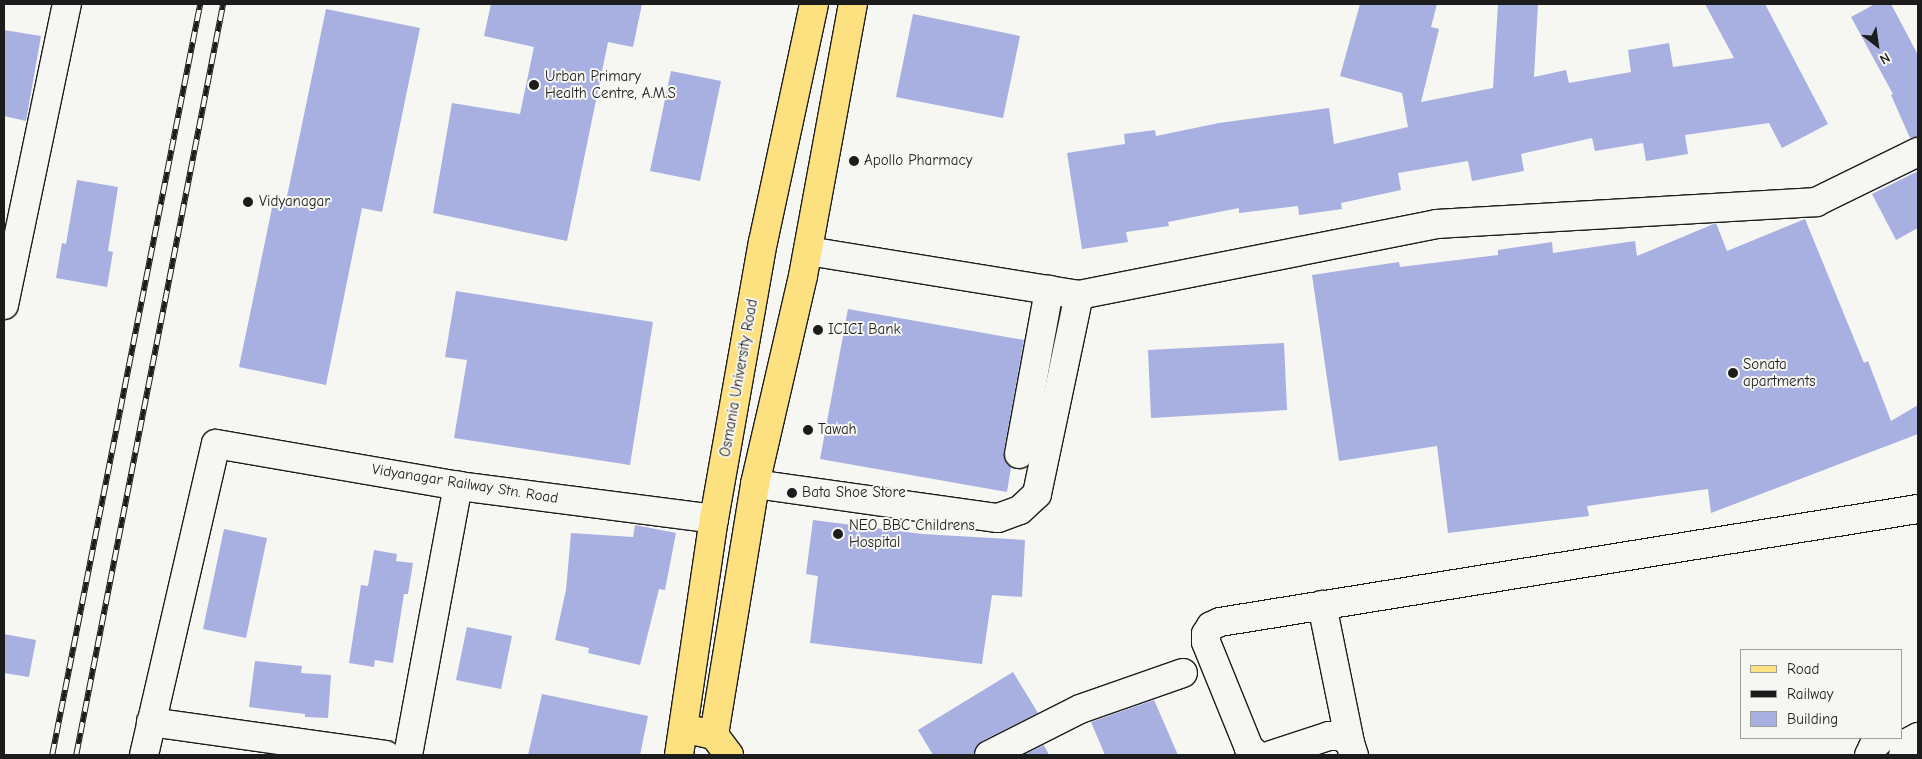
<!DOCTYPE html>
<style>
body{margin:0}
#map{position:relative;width:1922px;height:759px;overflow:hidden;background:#f6f6f2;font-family:"Comic Neue",sans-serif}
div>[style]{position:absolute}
.building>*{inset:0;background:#a8b0e1}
.roads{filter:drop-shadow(1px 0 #1c1c1c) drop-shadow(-1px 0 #1c1c1c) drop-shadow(0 1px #1c1c1c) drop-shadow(0 -1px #1c1c1c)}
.street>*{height:28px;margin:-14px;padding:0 14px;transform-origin:14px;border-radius:14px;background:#f6f6f2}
.primary>*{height:28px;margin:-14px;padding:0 14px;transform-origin:14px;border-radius:14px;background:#fde080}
.rail>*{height:5.5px;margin-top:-2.75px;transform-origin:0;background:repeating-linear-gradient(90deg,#f6f6f2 0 11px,#1c1c1c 0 22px);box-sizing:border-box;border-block:1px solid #1c1c1c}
.dots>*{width:14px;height:14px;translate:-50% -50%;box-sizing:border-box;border:2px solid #f6f6f2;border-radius:50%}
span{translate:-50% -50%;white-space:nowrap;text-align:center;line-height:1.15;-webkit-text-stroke:4px #f6f6f2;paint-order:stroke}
.poi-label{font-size:15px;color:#1c1c1c}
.left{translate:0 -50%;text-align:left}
.street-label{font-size:15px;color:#1c1c1c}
.frame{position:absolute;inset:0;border:5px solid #1c1c1c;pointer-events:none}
.legend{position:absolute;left:1740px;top:649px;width:162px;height:90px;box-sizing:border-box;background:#f6f6f2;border:1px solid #9f9f9c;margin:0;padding:6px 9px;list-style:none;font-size:15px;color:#1c1c1c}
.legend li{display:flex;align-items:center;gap:10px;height:25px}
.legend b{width:25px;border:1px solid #9f9f9c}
.north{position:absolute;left:1852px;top:20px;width:50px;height:50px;-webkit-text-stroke:4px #f6f6f2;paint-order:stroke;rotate:150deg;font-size:14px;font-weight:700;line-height:20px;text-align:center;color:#1c1c1c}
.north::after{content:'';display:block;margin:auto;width:18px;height:22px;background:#1c1c1c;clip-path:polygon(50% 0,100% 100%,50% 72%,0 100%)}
</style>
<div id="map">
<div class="building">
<div style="clip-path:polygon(491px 4px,642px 4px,633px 47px,608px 42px,567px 241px,433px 213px,452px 103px,520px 114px,534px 47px,484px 36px)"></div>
<div style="clip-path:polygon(1360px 4px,1437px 4px,1431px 27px,1439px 29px,1421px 102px,1493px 88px,1498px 4px,1538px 4px,1534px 77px,1566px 70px,1569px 83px,1631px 72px,1628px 50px,1669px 43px,1673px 67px,1734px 58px,1705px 4px,1765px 4px,1828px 124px,1782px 148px,1769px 123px,1685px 135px,1688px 154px,1646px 161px,1643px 143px,1595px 151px,1592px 138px,1521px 154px,1524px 171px,1472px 181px,1468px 161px,1398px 173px,1401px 190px,1341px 203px,1342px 209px,1299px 215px,1298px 206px,1239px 213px,1239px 208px,1168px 222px,1169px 226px,1126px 232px,1128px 242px,1082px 249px,1067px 153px,1125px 144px,1124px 134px,1155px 130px,1156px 136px,1219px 123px,1329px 108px,1334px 144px,1408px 127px,1402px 93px,1340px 76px)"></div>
<div style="clip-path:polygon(1875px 4px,1891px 4px,1918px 55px,1918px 136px,1910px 138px,1891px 95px,1893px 94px,1851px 17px)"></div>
<div style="clip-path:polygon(326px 9px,420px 28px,382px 212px,362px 208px,326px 385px,239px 367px,273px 203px,285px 206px)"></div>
<div style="clip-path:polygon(913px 14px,1020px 36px,1003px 118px,896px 97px)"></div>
<div style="clip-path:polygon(4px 30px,41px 36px,26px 121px,4px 116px)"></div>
<div style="clip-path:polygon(671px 71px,721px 81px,700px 181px,650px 171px)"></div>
<div style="clip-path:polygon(1918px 171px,1918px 228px,1896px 240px,1872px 194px)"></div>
<div style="clip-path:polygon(77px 180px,118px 187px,108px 251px,113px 252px,107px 287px,56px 278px,62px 243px,66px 244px)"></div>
<div style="clip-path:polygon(1805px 219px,1864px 363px,1868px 361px,1891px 421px,1918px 405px,1918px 434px,1711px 513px,1708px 489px,1587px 506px,1589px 516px,1448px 533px,1437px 446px,1339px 461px,1312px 275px,1399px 262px,1400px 267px,1498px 255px,1498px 250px,1552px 242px,1553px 253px,1635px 241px,1637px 256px,1716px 223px,1727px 251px)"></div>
<div style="clip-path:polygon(456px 291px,653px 322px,630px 465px,454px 438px,467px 360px,445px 357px)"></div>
<div style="clip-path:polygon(848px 309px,1024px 340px,1004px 451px,1005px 460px,1011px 467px,1007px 492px,820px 459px)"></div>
<div style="clip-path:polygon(1284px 343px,1287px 410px,1151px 418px,1148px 350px)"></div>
<div style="clip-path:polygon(813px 520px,922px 534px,1025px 540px,1022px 597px,992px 595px,982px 664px,810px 643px,818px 576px,806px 574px)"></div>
<div style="clip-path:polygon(635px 525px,676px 533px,665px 590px,659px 589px,640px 665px,588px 653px,589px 648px,555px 640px,566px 590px,571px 533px,633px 537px)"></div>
<div style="clip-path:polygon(224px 529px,267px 538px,246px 638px,203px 629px)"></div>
<div style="clip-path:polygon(374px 550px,397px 554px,396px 561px,413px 563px,408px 594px,404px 594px,393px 663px,375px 660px,374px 667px,349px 663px,361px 585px,368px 586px)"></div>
<div style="clip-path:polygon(467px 627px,512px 636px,501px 689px,456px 680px)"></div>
<div style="clip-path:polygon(4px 634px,36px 640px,29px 677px,4px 673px)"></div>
<div style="clip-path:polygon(255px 661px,302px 666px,301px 673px,331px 675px,328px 718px,305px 717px,305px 714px,249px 707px)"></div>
<div style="clip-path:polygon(1013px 672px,1038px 713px,982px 741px,976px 747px,974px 755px,933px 755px,918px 730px)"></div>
<div style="clip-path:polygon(542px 694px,648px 716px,640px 755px,528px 755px)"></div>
<div style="clip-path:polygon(1154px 700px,1178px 755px,1105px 755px,1091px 722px)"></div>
<div style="clip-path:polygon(1044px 745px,1049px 755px,1023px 755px)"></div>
</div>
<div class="roads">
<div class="street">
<div style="left:808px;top:251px;width:275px;rotate:9.2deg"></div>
<div style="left:1079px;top:295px;width:365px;rotate:-11.2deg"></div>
<div style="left:1437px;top:224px;width:380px;rotate:-3.3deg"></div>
<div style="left:1816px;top:202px;width:114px;rotate:-26.1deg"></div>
<div style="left:4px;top:305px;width:308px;rotate:-78.2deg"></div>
<div style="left:1019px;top:454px;width:167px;rotate:-79.6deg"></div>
<div style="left:755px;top:484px;width:245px;rotate:8deg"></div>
<div style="left:998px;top:518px;width:23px;rotate:-20deg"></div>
<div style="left:1020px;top:510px;width:23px;rotate:-43deg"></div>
<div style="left:1037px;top:494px;width:203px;rotate:-78.1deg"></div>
<div style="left:1322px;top:605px;width:141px;rotate:78.5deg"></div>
<div style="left:151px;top:722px;width:237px;rotate:8deg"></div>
<div style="left:144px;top:755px;width:319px;rotate:-77deg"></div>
<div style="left:216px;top:444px;width:246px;rotate:9.8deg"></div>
<div style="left:458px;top:486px;width:258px;rotate:7.3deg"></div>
<div style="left:408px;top:755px;width:274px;rotate:-79.5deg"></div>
<div style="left:989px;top:755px;width:102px;rotate:-26.8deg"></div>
<div style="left:1080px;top:709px;width:109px;rotate:-19.3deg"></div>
<div style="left:1257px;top:755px;width:11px;rotate:-139deg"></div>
<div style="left:1249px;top:748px;width:114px;rotate:-112.1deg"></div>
<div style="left:1206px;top:642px;width:8px;rotate:-90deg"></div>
<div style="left:1206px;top:634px;width:9px;rotate:-58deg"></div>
<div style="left:1211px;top:626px;width:10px;rotate:-24deg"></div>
<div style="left:1220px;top:622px;width:707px;rotate:-9.2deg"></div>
<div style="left:1271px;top:755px;width:61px;rotate:-18.1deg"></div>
<div style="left:1329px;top:736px;width:12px"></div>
<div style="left:1341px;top:736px;width:11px;rotate:38deg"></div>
<div style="left:1350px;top:743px;width:13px;rotate:72deg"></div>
<div style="left:1869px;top:755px;width:9px;rotate:-63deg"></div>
<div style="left:1873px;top:747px;width:13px;rotate:-45deg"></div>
<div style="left:1903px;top:755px;width:13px;rotate:-72deg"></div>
<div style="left:1907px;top:743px;width:13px;rotate:-29deg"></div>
</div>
<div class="primary">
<div style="left:696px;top:731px;width:18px;rotate:13deg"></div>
<div style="left:714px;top:735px;width:25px;rotate:53deg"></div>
<div style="left:714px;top:735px;width:254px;rotate:-80.7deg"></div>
<div style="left:755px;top:484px;width:213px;rotate:-77deg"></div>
<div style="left:803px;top:276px;width:277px;rotate:-79.6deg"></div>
<div style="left:679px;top:755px;width:239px;rotate:-81.6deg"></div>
<div style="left:714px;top:519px;width:281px;rotate:-80deg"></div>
<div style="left:763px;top:242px;width:243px;rotate:-77.9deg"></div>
</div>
</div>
<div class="rail">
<div style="left:52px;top:755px;width:765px;rotate:-78.85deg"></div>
<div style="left:76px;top:755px;width:765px;rotate:-78.93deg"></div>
</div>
<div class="dots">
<div style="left:534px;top:85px;background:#1c1c1c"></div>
<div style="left:854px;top:161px;background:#1c1c1c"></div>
<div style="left:248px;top:202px;background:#1c1c1c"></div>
<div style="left:818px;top:330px;background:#1c1c1c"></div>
<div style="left:1733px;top:373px;background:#1c1c1c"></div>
<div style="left:808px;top:430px;background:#1c1c1c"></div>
<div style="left:792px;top:493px;background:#1c1c1c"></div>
<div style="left:838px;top:534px;background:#1c1c1c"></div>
</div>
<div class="poi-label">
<span class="left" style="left:545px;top:85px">Urban Primary<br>Health Centre, A.M.S</span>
<span class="left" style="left:864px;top:161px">Apollo Pharmacy</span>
<span class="left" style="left:259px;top:202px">Vidyanagar</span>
<span class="left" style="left:828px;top:330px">ICICI Bank</span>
<span class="left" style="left:1743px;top:373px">Sonata<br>apartments</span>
<span class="left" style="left:818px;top:430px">Tawah</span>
<span class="left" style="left:802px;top:493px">Bata Shoe Store</span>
<span class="left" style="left:849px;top:534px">NEO BBC Childrens<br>Hospital</span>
</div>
<div class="street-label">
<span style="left:739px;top:378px;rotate:-80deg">Osmania University Road</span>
<span style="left:465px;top:484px;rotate:9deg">Vidyanagar Railway Stn. Road</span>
</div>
<div class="frame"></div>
<ul class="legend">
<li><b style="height:6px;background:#fde080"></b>Road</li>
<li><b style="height:6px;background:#1c1c1c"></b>Railway</li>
<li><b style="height:14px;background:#a8b0e1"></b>Building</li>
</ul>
<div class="north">N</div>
</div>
